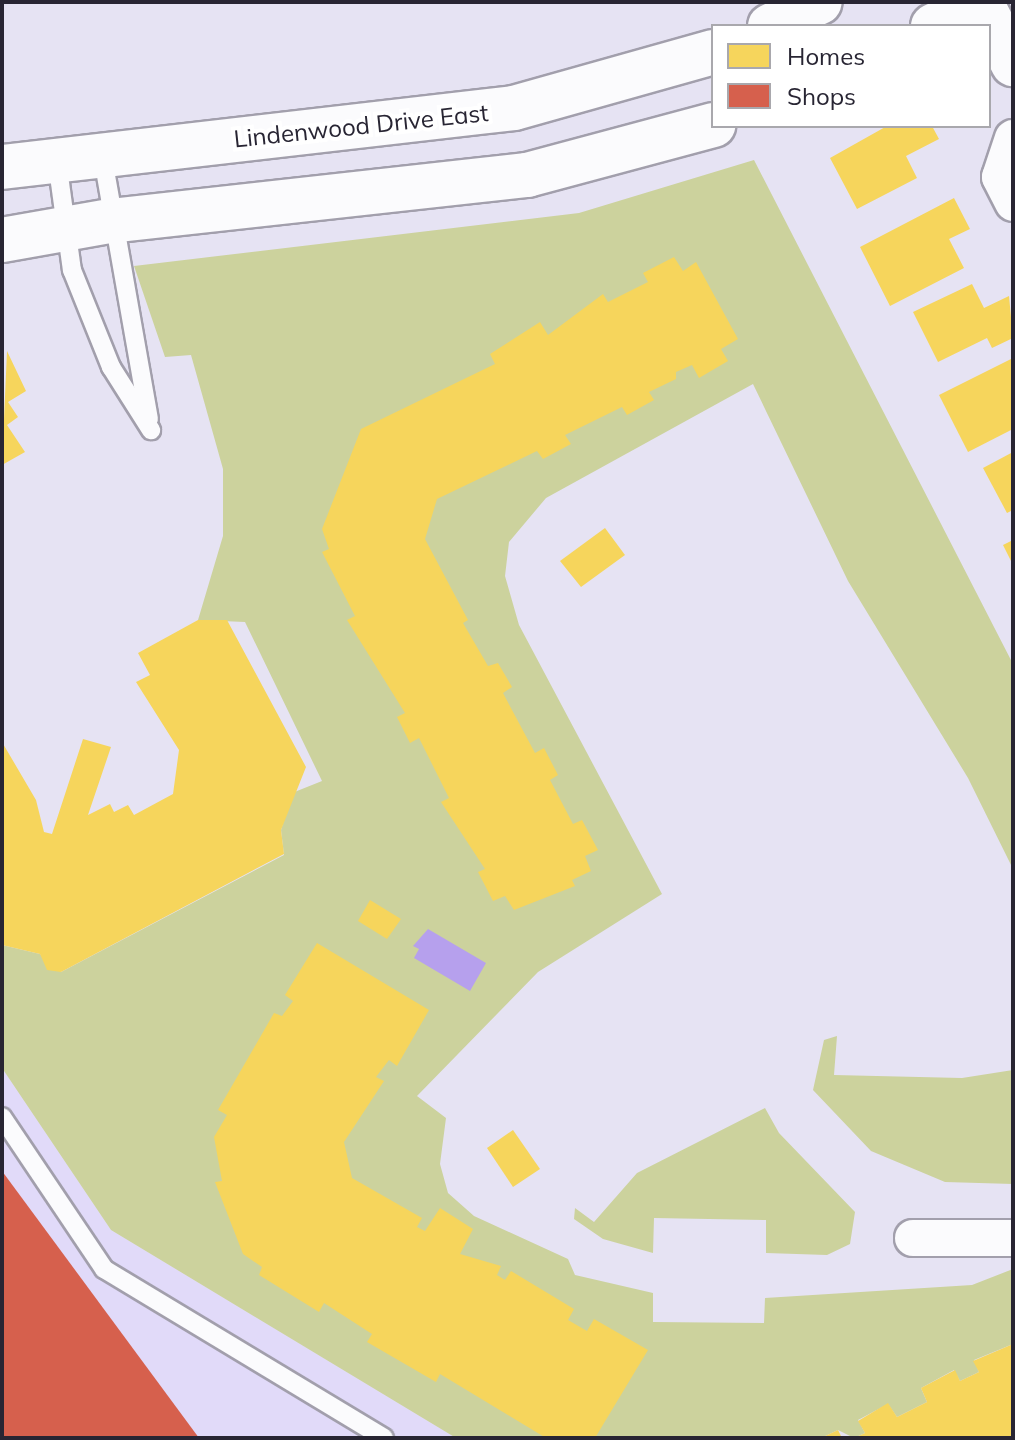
<!DOCTYPE html>
<style>
body{margin:0}
#map{position:relative;width:1015px;height:1440px;overflow:hidden;background:#e6e3f3;font-family:Mulish,sans-serif}
div>[style]{position:absolute}
.built>*{inset:0;background:#e1daf9}
.green>*{inset:0;background:#ccd29d}
.water>*{inset:0;background:#b6a0ed}
.homes>*{inset:0;background:#f6d55c}
.shops>*{inset:0;background:#d6604d}
.roads{filter:drop-shadow(2px 0 #a29fac) drop-shadow(-2px 0 #a29fac) drop-shadow(0 2px #a29fac) drop-shadow(0 -2px #a29fac)}
.lane>*{height:18px;margin:-9px;padding:0 9px;transform-origin:9px;border-radius:9px;background:#fbfbfd}
.street>*{height:36px;margin:-18px;padding:0 18px;transform-origin:18px;border-radius:18px;background:#fbfbfd}
.secondary>*{height:44px;margin:-22px;padding:0 22px;transform-origin:22px;border-radius:22px;background:#fbfbfd}
span{translate:-50% -50%;white-space:nowrap;text-align:center;line-height:1.15;-webkit-text-stroke:8px #fff;paint-order:stroke}
.street-label{font-size:24px;color:#282533}
.frame{position:absolute;inset:0;border:4px solid #282533;pointer-events:none}
.legend{position:absolute;left:711px;top:24px;width:280px;height:104px;box-sizing:border-box;background:#fff;border:2px solid #a9a8ad;margin:0;padding:10px 14px;list-style:none;font-size:24px;color:#282533}
.legend li{display:flex;align-items:center;gap:16px;height:40px}
.legend b{width:40px;border:2px solid #a9a8ad}
</style>
<div id="map">
<div class="built">
<div style="clip-path:polygon(2px 1068px,111px 1230px,456px 1438px,2px 1438px)"></div>
</div>
<div class="green">
<div style="clip-path:polygon(754px 160px,1013px 664px,1013px 869px,968px 778px,848px 581px,753px 384px,546px 498px,509px 542px,505px 576px,519px 625px,662px 894px,538px 972px,417px 1096px,446px 1118px,440px 1164px,448px 1193px,474px 1216px,568px 1259px,575px 1275px,653px 1293px,653px 1322px,764px 1323px,765px 1298px,972px 1285px,1013px 1269px,1013px 1344px,974px 1360px,979px 1372px,960px 1381px,954px 1370px,921px 1388px,927px 1402px,897px 1417px,888px 1404px,858px 1420px,865px 1433px,854px 1438px,838px 1430px,821px 1438px,456px 1438px,111px 1230px,2px 1068px,2px 945px,40px 954px,61px 972px,284px 855px,281px 830px,292px 793px,322px 781px,245px 622px,198px 620px,223px 536px,223px 469px,191px 355px,165px 357px,134px 266px,579px 213px)"></div>
<div style="clip-path:polygon(837px 1036px,834px 1075px,962px 1078px,1013px 1070px,1013px 1184px,945px 1182px,871px 1151px,813px 1090px,824px 1040px)"></div>
<div style="clip-path:polygon(765px 1108px,779px 1133px,855px 1212px,850px 1244px,827px 1255px,766px 1253px,766px 1220px,654px 1218px,653px 1253px,603px 1239px,574px 1219px,575px 1208px,594px 1222px,637px 1173px)"></div>
</div>
<div class="water">
<div style="clip-path:polygon(428px 929px,486px 963px,470px 991px,414px 958px,419px 949px,413px 946px)"></div>
</div>
<div class="homes">
<div style="clip-path:polygon(887px 126px,932px 126px,939px 139px,906px 156px,917px 178px,857px 209px,830px 158px)"></div>
<div style="clip-path:polygon(954px 198px,970px 229px,949px 239px,964px 268px,890px 306px,860px 247px)"></div>
<div style="clip-path:polygon(674px 257px,683px 271px,696px 262px,738px 339px,721px 349px,728px 361px,699px 378px,692px 365px,676px 372px,676px 379px,649px 392px,654px 400px,627px 415px,622px 407px,565px 435px,571px 444px,543px 459px,537px 451px,437px 499px,425px 539px,468px 620px,463px 623px,488px 666px,498px 663px,512px 687px,503px 693px,535px 753px,544px 748px,558px 775px,550px 780px,573px 824px,582px 820px,598px 850px,585px 856px,591px 871px,572px 880px,575px 886px,514px 910px,505px 896px,493px 901px,478px 872px,485px 869px,441px 802px,449px 798px,419px 738px,410px 743px,397px 717px,405px 713px,347px 620px,355px 616px,322px 552px,329px 549px,322px 529px,361px 429px,495px 364px,490px 354px,540px 322px,548px 335px,603px 294px,608px 302px,648px 282px,643px 273px)"></div>
<div style="clip-path:polygon(972px 284px,984px 308px,1009px 296px,1013px 338px,992px 348px,987px 338px,938px 362px,913px 312px)"></div>
<div style="clip-path:polygon(7px 351px,26px 391px,8px 402px,18px 417px,7px 425px,25px 452px,2px 465px)"></div>
<div style="clip-path:polygon(1013px 358px,1013px 429px,968px 452px,939px 395px)"></div>
<div style="clip-path:polygon(1013px 452px,1013px 510px,1007px 513px,983px 468px)"></div>
<div style="clip-path:polygon(605px 528px,625px 555px,581px 587px,560px 561px)"></div>
<div style="clip-path:polygon(1013px 540px,1013px 565px,1003px 545px)"></div>
<div style="clip-path:polygon(198px 620px,227px 620px,306px 767px,281px 830px,284px 854px,61px 972px,47px 970px,40px 954px,2px 945px,2px 742px,36px 800px,44px 832px,52px 834px,83px 739px,111px 747px,88px 815px,110px 804px,114px 812px,128px 805px,134px 815px,173px 794px,179px 750px,136px 682px,150px 675px,138px 653px)"></div>
<div style="clip-path:polygon(370px 900px,401px 919px,387px 939px,358px 921px)"></div>
<div style="clip-path:polygon(317px 943px,429px 1010px,397px 1066px,389px 1060px,376px 1077px,384px 1081px,344px 1142px,352px 1178px,422px 1218px,417px 1227px,425px 1231px,440px 1208px,473px 1229px,460px 1254px,501px 1266px,497px 1275px,505px 1280px,511px 1271px,574px 1309px,568px 1320px,587px 1331px,594px 1319px,648px 1350px,595px 1438px,546px 1438px,440px 1374px,436px 1382px,367px 1342px,372px 1334px,324px 1303px,319px 1312px,259px 1275px,262px 1267px,243px 1254px,215px 1182px,222px 1181px,214px 1137px,227px 1115px,218px 1110px,274px 1013px,282px 1016px,293px 1001px,285px 995px)"></div>
<div style="clip-path:polygon(513px 1130px,540px 1169px,513px 1187px,487px 1148px)"></div>
<div style="clip-path:polygon(1013px 1344px,1013px 1438px,854px 1438px,865px 1433px,858px 1421px,888px 1403px,897px 1417px,927px 1402px,921px 1388px,955px 1370px,960px 1381px,979px 1372px,973px 1361px)"></div>
<div style="clip-path:polygon(838px 1430px,842px 1438px,821px 1438px)"></div>
</div>
<div class="shops">
<div style="clip-path:polygon(2px 1171px,199px 1438px,2px 1438px)"></div>
</div>
<div class="roads">
<div class="lane">
<div style="left:102px;top:153px;width:270px;rotate:80deg"></div>
<div style="left:57px;top:161px;width:110px;rotate:82.2deg"></div>
<div style="left:72px;top:270px;width:105px;rotate:68.1deg"></div>
<div style="left:111px;top:367px;width:75px;rotate:57.6deg"></div>
<div style="left:2px;top:1117px;width:183px;rotate:56.1deg"></div>
<div style="left:104px;top:1269px;width:327px;rotate:31.1deg"></div>
</div>
<div class="street">
<div style="left:1013px;top:138px;width:41px;rotate:108.4deg"></div>
<div style="left:1000px;top:177px;width:29px;rotate:63deg"></div>
<div style="left:913px;top:1238px;width:100px"></div>
</div>
<div class="secondary">
<div style="left:981px;top:2px;width:70px;rotate:62.7deg"></div>
<div style="left:770px;top:26px;width:55px;rotate:-25.6deg"></div>
<div style="left:933px;top:26px;width:56px;rotate:-25.2deg"></div>
<div style="left:2px;top:167px;width:515px;rotate:-6.57deg"></div>
<div style="left:514px;top:108px;width:207px;rotate:-15.7deg"></div>
<div style="left:2px;top:240px;width:110px;rotate:-10deg"></div>
<div style="left:110px;top:221px;width:420px;rotate:-6.3deg"></div>
<div style="left:527px;top:175px;width:193px;rotate:-15deg"></div>
</div>
</div>
<div class="street-label">
<span style="left:361px;top:126px;rotate:-6deg">Lindenwood Drive East</span>
</div>
<div class="frame"></div>
<ul class="legend">
<li><b style="height:22px;background:#f6d55c"></b>Homes</li>
<li><b style="height:22px;background:#d6604d"></b>Shops</li>
</ul>
</div>
